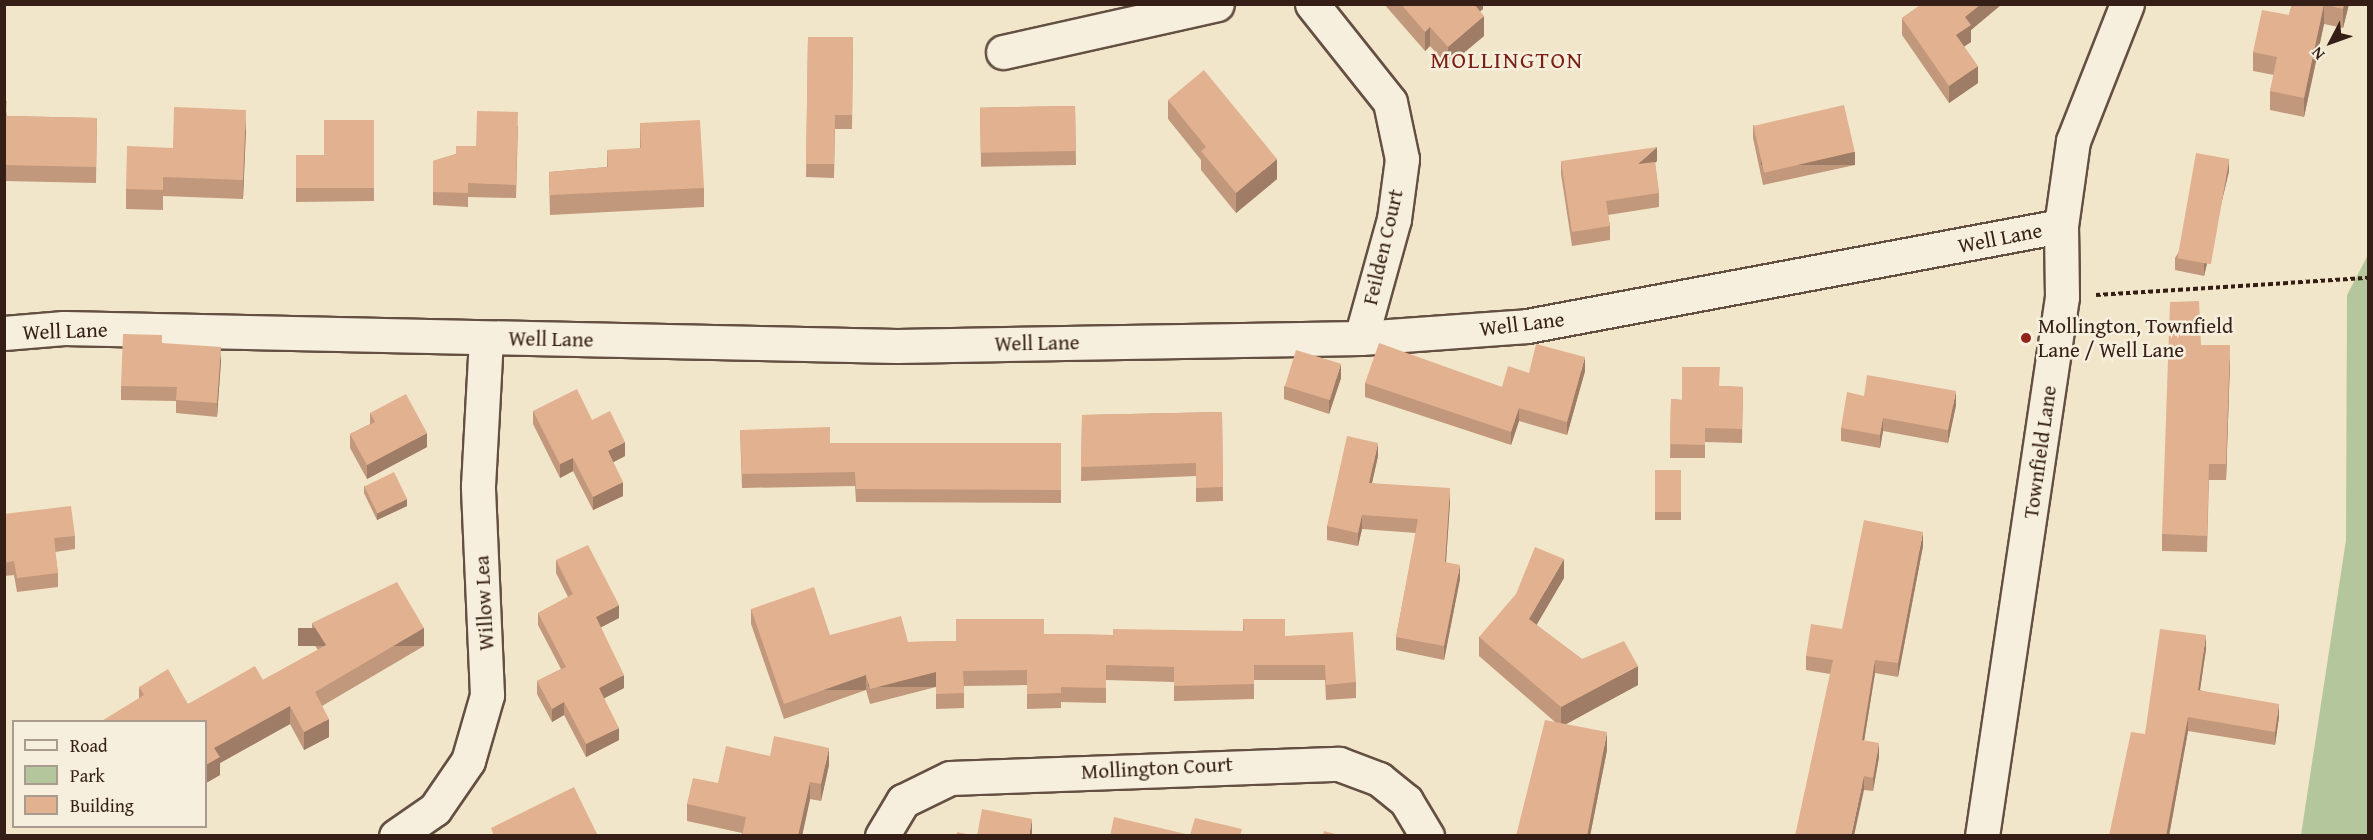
<!DOCTYPE html>
<html>
<head>
<meta charset="utf-8">
<style>
  body { margin:0 }
  #map { position:relative; width:2373px; height:840px; overflow:hidden; background:#f2e6ca; font-family:"Gentium Book Plus",serif }
  div>[style] { position:absolute }
  [style*='--x'] { left:calc(var(--x)*1px); top:calc(var(--y)*1px); width:calc(var(--w)*1px); rotate:calc(var(--a)*1deg) }
  .green>* { inset:0; background:#b4c69b }
  .path>* { height:4px; margin-top:-2px; transform-origin:0; background:repeating-linear-gradient(90deg,#351e15 0 4.5px,transparent 0 7.5px) }
  .roads { filter:drop-shadow(2px 0 #645042) drop-shadow(-2px 0 #645042) drop-shadow(0 2px #645042) drop-shadow(0 -2px #645042) }
  .minor>* { height:33px; margin:-16.5px; padding:0 16.5px; transform-origin:16.5px; border-radius:16.5px; background:#f7efdd }
  .tertiary>* { height:33px; margin:-16.5px; padding:0 16.5px; transform-origin:16.5px; border-radius:16.5px; background:#f7efdd }
  .wall>* { inset:0; background:#c2987c; transform-origin:0 0 }
  .shaded-wall>* { inset:0; background:#9e7c65; transform-origin:0 0 }
  .building>* { inset:0; background:#e2b190; transform-origin:0 0 }
  .dots>* { width:16px; height:16px; translate:-50% -50%; box-sizing:border-box; border:3px solid #f7efdd; border-radius:50% }
  span { translate:-50% -50%; white-space:nowrap; text-align:center; line-height:1.15; -webkit-text-stroke:5px #f7efdd; paint-order:stroke }
  .street-label { font-size:21px; color:#351e15 }
  .poi-label { font-size:21px; color:#351e15 }
  .left { translate:0 -50%; text-align:left }
  .quarter-label { font-size:24px; color:#7a1f14; letter-spacing:1.5px }
  .frame { position:absolute; inset:0; border:6px solid #351e15; pointer-events:none }
  .legend { position:absolute; left:12px; top:720px; width:195px; height:108px; box-sizing:border-box; background:#f7efdd; border:2px solid #a99b8d; margin:0; padding:8px 10px; list-style:none; font-size:18px; color:#351e15 }
  .legend li { display:flex; align-items:center; gap:12px; height:30px }
  .legend b { width:30px; border:2px solid #a99b8d }
  .north { position:absolute; left:2301px; top:12px; width:60px; height:60px; -webkit-text-stroke:4px #f7efdd; paint-order:stroke; rotate:229deg; font-size:16px; font-weight:700; line-height:24px; text-align:center; color:#351e15 }
  .north::after { content:''; display:block; margin:auto; width:21px; height:27px; background:#351e15; clip-path:polygon(50% 0,100% 100%,50% 72%,0 100%) }
</style>
</head>
<body>
<div id="map">
  <div class="green">
    <div style="clip-path:polygon(2368px 255px,2368px 835px,2301px 835px,2346px 540px,2347px 295px)"></div>
  </div>
  <div class="path">
    <div style="--x:2096;--y:295;--w:273;--a:-3.6"></div>
  </div>
  <div class="roads">
    <div class="minor">
      <div style="--x:1312;--y:4;--w:125;--a:51.5"></div>
      <div style="--x:1390;--y:102;--w:58;--a:78.1"></div>
      <div style="--x:1402;--y:159;--w:61;--a:97.6"></div>
      <div style="--x:1394;--y:219;--w:123;--a:105.5"></div>
      <div style="--x:1003;--y:52;--w:219;--a:-12.6"></div>
      <div style="--x:396;--y:836;--w:47;--a:-34.7"></div>
      <div style="--x:435;--y:809;--w:58;--a:-55.5"></div>
      <div style="--x:468;--y:761;--w:69;--a:-73.9"></div>
      <div style="--x:487;--y:695;--w:209;--a:-92.5"></div>
      <div style="--x:478;--y:486;--w:148;--a:-86.9"></div>
      <div style="--x:882;--y:836;--w:41;--a:-59"></div>
      <div style="--x:903;--y:801;--w:52;--a:-26.1"></div>
      <div style="--x:950;--y:778;--w:389;--a:-2.1"></div>
      <div style="--x:1339;--y:764;--w:43;--a:20.6"></div>
      <div style="--x:1379;--y:779;--w:35;--a:39"></div>
      <div style="--x:1406;--y:801;--w:41;--a:59"></div>
    </div>
    <div class="tertiary">
      <div style="--x:4;--y:333;--w:60;--a:-4.8"></div>
      <div style="--x:64;--y:328;--w:833;--a:1.24"></div>
      <div style="--x:897;--y:346;--w:464;--a:-1"></div>
      <div style="--x:1361;--y:338;--w:166;--a:-4.1"></div>
      <div style="--x:1527;--y:326;--w:543;--a:-10.61"></div>
      <div style="--x:1982;--y:836;--w:545;--a:-81.56"></div>
      <div style="--x:2062;--y:297;--w:71;--a:-90.8"></div>
      <div style="--x:2061;--y:226;--w:86;--a:-82"></div>
      <div style="--x:2073;--y:141;--w:147;--a:-68.5"></div>
    </div>
  </div>
  <div class="wall">
    <div style="clip-path:polygon(1384px 4px,1483px 4px,1483px 9px,1480px 11px,1484px 36px,1448px 66px,1430px 46px,1425px 51px)"></div>
    <div style="clip-path:polygon(1922px 4px,2002px 4px,1971px 30px,1971px 42px,1964px 46px,1978px 83px,1949px 103px,1902px 35px,1902px 18px)"></div>
    <div style="clip-path:polygon(2292px 4px,2349px 4px,2343px 28px,2324px 24px,2304px 117px,2270px 110px,2270px 91px,2274px 75px,2253px 71px,2253px 52px,2289px 15px)"></div>
    <div style="clip-path:polygon(808px 37px,853px 37px,852px 129px,835px 129px,834px 178px,806px 177px)"></div>
    <div style="clip-path:polygon(1168px 100px,1277px 179px,1236px 213px,1201px 170px,1201px 160px,1168px 119px)"></div>
    <div style="clip-path:polygon(4px 101px,7px 116px,97px 118px,96px 183px,4px 181px)"></div>
    <div style="left:1075px;top:106px;width:59px;height:95px;rotate:89deg"></div>
    <div style="clip-path:polygon(374px 120px,374px 201px,296px 202px,296px 155px,324px 155px)"></div>
    <div style="clip-path:polygon(640px 123px,704px 188px,704px 207px,550px 215px,549px 172px,607px 167px,607px 150px,640px 149px)"></div>
    <div style="clip-path:polygon(1753px 125px,1855px 165px,1763px 185px,1753px 138px)"></div>
    <div style="clip-path:polygon(518px 126px,516px 198px,468px 197px,468px 207px,433px 205px,433px 161px,456px 154px,476px 146px)"></div>
    <div style="clip-path:polygon(246px 129px,243px 199px,163px 196px,163px 210px,126px 209px,126px 189px,173px 148px)"></div>
    <div style="clip-path:polygon(1561px 161px,1657px 161px,1655px 163px,1659px 193px,1659px 207px,1608px 215px,1610px 226px,1610px 240px,1572px 246px,1561px 174px)"></div>
    <div style="clip-path:polygon(2229px 171px,2204px 276px,2175px 270px,2175px 258px)"></div>
    <div style="clip-path:polygon(162px 343px,221px 361px,217px 417px,176px 413px,176px 401px,121px 400px,121px 386px)"></div>
    <div style="clip-path:polygon(2201px 345px,2230px 361px,2226px 480px,2209px 480px,2207px 552px,2162px 551px,2162px 534px)"></div>
    <div style="clip-path:polygon(1585px 371px,1567px 435px,1519px 421px,1511px 445px,1365px 397px,1365px 383px,1502px 387px,1529px 373px)"></div>
    <div style="clip-path:polygon(1341px 378px,1329px 414px,1284px 399px,1284px 386px)"></div>
    <div style="clip-path:polygon(1720px 386px,1743px 387px,1742px 443px,1705px 442px,1705px 458px,1670px 458px,1671px 399px,1682px 400px)"></div>
    <div style="clip-path:polygon(1864px 396px,1956px 405px,1948px 443px,1883px 431px,1880px 448px,1841px 441px,1841px 428px)"></div>
    <div style="clip-path:polygon(533px 411px,592px 420px,625px 456px,613px 462px,623px 496px,593px 510px,573px 471px,560px 478px,533px 424px)"></div>
    <div style="clip-path:polygon(1222px 412px,1223px 501px,1196px 502px,1196px 476px,1081px 481px,1082px 415px)"></div>
    <div style="clip-path:polygon(370px 413px,427px 447px,367px 479px,350px 448px,350px 434px,370px 424px)"></div>
    <div style="clip-path:polygon(740px 430px,830px 443px,1061px 443px,1061px 503px,856px 502px,855px 486px,742px 488px)"></div>
    <div style="clip-path:polygon(1378px 456px,1372px 483px,1450px 502px,1446px 563px,1460px 579px,1444px 660px,1396px 650px,1396px 637px,1416px 533px,1362px 529px,1358px 546px,1327px 540px,1327px 526px)"></div>
    <div style="left:1655px;top:470px;width:26px;height:50px"></div>
    <div style="clip-path:polygon(364px 486px,407px 506px,377px 520px,364px 493px)"></div>
    <div style="clip-path:polygon(4px 514px,75px 536px,75px 549px,55px 552px,58px 573px,58px 587px,17px 592px,14px 575px,4px 576px)"></div>
    <div style="clip-path:polygon(1923px 546px,1898px 677px,1875px 673px,1864px 741px,1879px 757px,1873px 791px,1864px 790px,1830px 674px,1806px 670px,1806px 656px,1842px 629px)"></div>
    <div style="clip-path:polygon(556px 560px,619px 618px,601px 627px,624px 688px,604px 698px,619px 740px,586px 757px,564px 715px,552px 722px,537px 694px,537px 681px,561px 669px,538px 625px,538px 613px,568px 597px,556px 573px)"></div>
    <div style="clip-path:polygon(1564px 578px,1536px 625px,1582px 659px,1638px 685px,1565px 724px,1607px 750px,1590px 836px,1516px 836px,1555px 722px,1479px 656px,1479px 637px)"></div>
    <div style="clip-path:polygon(751px 609px,830px 635px,908px 642px,956px 641px,1044px 634px,1113px 635px,1243px 631px,1243px 619px,1285px 636px,1356px 682px,1356px 698px,1326px 700px,1325px 680px,1254px 680px,1254px 699px,1174px 701px,1174px 682px,1106px 680px,1106px 703px,1061px 702px,1061px 708px,1027px 709px,1027px 685px,964px 686px,964px 708px,936px 709px,936px 687px,870px 704px,866px 690px,784px 719px,751px 624px)"></div>
    <div style="clip-path:polygon(312px 623px,424px 646px,322px 706px,329px 737px,304px 750px,290px 724px,220px 763px,220px 775px,206px 783px,206px 722px,139px 698px,139px 687px,188px 704px,263px 680px,318px 650px,312px 641px)"></div>
    <div style="clip-path:polygon(2206px 649px,2200px 690px,2279px 717px,2275px 745px,2188px 731px,2169px 836px,2109px 836px,2145px 734px)"></div>
    <div style="clip-path:polygon(770px 756px,829px 765px,821px 801px,810px 799px,802px 836px,742px 836px,742px 833px,687px 821px,687px 804px,718px 783px)"></div>
  </div>
  <div class="shaded-wall">
    <div style="clip-path:polygon(1470px 4px,1483px 4px,1483px 9px,1470px 20px)"></div>
    <div style="clip-path:polygon(1981px 4px,2002px 4px,1971px 30px,1971px 42px,1956px 52px,1956px 35px,1965px 17px)"></div>
    <div style="clip-path:polygon(2324px 4px,2324px 24px,2304px 117px,2304px 98px)"></div>
    <div style="clip-path:polygon(2344px 4px,2349px 4px,2343px 28px,2343px 9px)"></div>
    <div style="clip-path:polygon(1484px 16px,1484px 36px,1448px 66px,1448px 47px)"></div>
    <div style="clip-path:polygon(1430px 27px,1430px 46px,1425px 51px,1425px 32px)"></div>
    <div style="clip-path:polygon(1978px 66px,1978px 83px,1949px 103px,1949px 86px)"></div>
    <div style="clip-path:polygon(246px 110px,246px 129px,243px 199px,243px 180px)"></div>
    <div style="clip-path:polygon(1657px 147px,1657px 161px,1638px 177px,1638px 164px)"></div>
    <div style="left:1855px;top:152px;width:13px;height:94px;rotate:90deg"></div>
    <div style="clip-path:polygon(1277px 159px,1277px 179px,1236px 213px,1236px 193px)"></div>
    <div style="clip-path:polygon(2229px 159px,2229px 171px,2204px 276px,2204px 264px)"></div>
    <div style="clip-path:polygon(2230px 345px,2230px 361px,2226px 480px,2226px 464px)"></div>
    <div style="clip-path:polygon(221px 347px,221px 361px,217px 417px,217px 403px)"></div>
    <div style="clip-path:polygon(1585px 357px,1585px 371px,1567px 435px,1567px 422px)"></div>
    <div style="clip-path:polygon(1341px 364px,1341px 378px,1329px 414px,1329px 400px)"></div>
    <div style="clip-path:polygon(1956px 391px,1956px 405px,1948px 443px,1948px 430px)"></div>
    <div style="clip-path:polygon(1519px 408px,1519px 421px,1511px 445px,1511px 432px)"></div>
    <div style="clip-path:polygon(1883px 418px,1883px 431px,1880px 448px,1880px 435px)"></div>
    <div style="clip-path:polygon(427px 433px,427px 447px,367px 479px,367px 465px)"></div>
    <div style="clip-path:polygon(625px 442px,625px 456px,608px 465px,608px 451px)"></div>
    <div style="clip-path:polygon(1378px 443px,1378px 456px,1369px 496px,1369px 483px)"></div>
    <div style="clip-path:polygon(573px 458px,573px 471px,560px 478px,560px 464px)"></div>
    <div style="clip-path:polygon(623px 482px,623px 496px,593px 510px,593px 497px)"></div>
    <div style="clip-path:polygon(1450px 488px,1450px 502px,1445px 576px,1445px 562px)"></div>
    <div style="clip-path:polygon(407px 499px,407px 506px,377px 520px,377px 513px)"></div>
    <div style="clip-path:polygon(1362px 515px,1362px 529px,1358px 546px,1358px 533px)"></div>
    <div style="clip-path:polygon(1923px 532px,1923px 546px,1898px 677px,1898px 663px)"></div>
    <div style="clip-path:polygon(1564px 559px,1564px 578px,1529px 638px,1529px 619px)"></div>
    <div style="clip-path:polygon(1460px 565px,1460px 579px,1444px 660px,1444px 646px)"></div>
    <div style="clip-path:polygon(619px 605px,619px 618px,596px 630px,596px 617px)"></div>
    <div style="left:424px;top:628px;width:18px;height:126px;rotate:90deg"></div>
    <div style="clip-path:polygon(2206px 635px,2206px 649px,2198px 703px,2198px 690px)"></div>
    <div style="clip-path:polygon(1875px 660px,1875px 673px,1862px 754px,1862px 740px)"></div>
    <div style="clip-path:polygon(1638px 666px,1638px 685px,1561px 727px,1561px 707px)"></div>
    <div style="left:936px;top:672px;width:15px;height:68px;rotate:90deg"></div>
    <div style="clip-path:polygon(624px 675px,624px 688px,599px 701px,599px 688px)"></div>
    <div style="left:866px;top:675px;width:15px;height:87px;rotate:90deg"></div>
    <div style="clip-path:polygon(564px 702px,564px 715px,552px 722px,552px 709px)"></div>
    <div style="clip-path:polygon(2279px 704px,2279px 717px,2275px 745px,2275px 732px)"></div>
    <div style="clip-path:polygon(290px 706px,290px 724px,220px 763px,220px 775px,206px 783px,206px 765px,214px 748px)"></div>
    <div style="clip-path:polygon(2188px 717px,2188px 731px,2169px 836px,2166px 836px)"></div>
    <div style="clip-path:polygon(329px 719px,329px 737px,304px 750px,304px 732px)"></div>
    <div style="clip-path:polygon(619px 728px,619px 740px,586px 757px,586px 744px)"></div>
    <div style="clip-path:polygon(1607px 732px,1607px 750px,1590px 836px,1587px 836px)"></div>
    <div style="clip-path:polygon(1879px 743px,1879px 757px,1873px 791px,1873px 778px)"></div>
    <div style="clip-path:polygon(829px 748px,829px 765px,821px 801px,821px 784px)"></div>
    <div style="clip-path:polygon(1864px 776px,1864px 790px,1854px 836px,1851px 836px)"></div>
    <div style="clip-path:polygon(810px 782px,810px 799px,802px 836px,798px 836px)"></div>
    <div style="clip-path:polygon(1032px 819px,1032px 836px,1029px 836px)"></div>
  </div>
  <div class="building">
    <div style="clip-path:polygon(1401px 4px,1474px 4px,1484px 16px,1448px 47px,1430px 27px,1425px 32px)"></div>
    <div style="clip-path:polygon(1922px 4px,1981px 4px,1965px 17px,1971px 25px,1956px 35px,1978px 66px,1949px 86px,1902px 18px)"></div>
    <div style="clip-path:polygon(2292px 4px,2324px 4px,2304px 98px,2270px 91px,2277px 57px,2253px 52px,2262px 10px,2289px 15px)"></div>
    <div style="clip-path:polygon(2324px 4px,2344px 4px,2343px 9px)"></div>
    <div style="clip-path:polygon(808px 37px,853px 37px,852px 115px,835px 115px,834px 164px,806px 164px)"></div>
    <div style="clip-path:polygon(1204px 70px,1277px 159px,1236px 193px,1201px 151px,1206px 147px,1168px 100px)"></div>
    <div style="clip-path:polygon(4px 101px,7px 101px,6px 116px,97px 118px,96px 167px,4px 165px)"></div>
    <div style="left:1844px;top:105px;width:48px;height:93px;rotate:77deg"></div>
    <div style="left:1075px;top:106px;width:45px;height:95px;rotate:89deg"></div>
    <div style="clip-path:polygon(174px 107px,246px 110px,243px 180px,163px 177px,163px 190px,126px 189px,127px 146px,173px 148px)"></div>
    <div style="clip-path:polygon(477px 111px,518px 112px,516px 185px,468px 183px,468px 193px,433px 192px,433px 161px,456px 154px,456px 146px,476px 146px)"></div>
    <div style="clip-path:polygon(324px 120px,374px 120px,374px 188px,296px 188px,296px 155px,324px 155px)"></div>
    <div style="clip-path:polygon(700px 120px,704px 188px,550px 195px,549px 172px,608px 167px,607px 150px,641px 148px,640px 123px)"></div>
    <div style="clip-path:polygon(1657px 147px,1638px 164px,1655px 162px,1659px 193px,1606px 201px,1610px 226px,1572px 232px,1561px 161px)"></div>
    <div style="left:2196px;top:153px;width:34px;height:107px;rotate:10deg"></div>
    <div style="clip-path:polygon(2199px 301px,2201px 345px,2230px 345px,2226px 464px,2209px 464px,2207px 536px,2162px 534px,2170px 302px)"></div>
    <div style="clip-path:polygon(123px 334px,162px 335px,162px 343px,221px 347px,217px 403px,176px 400px,177px 387px,121px 386px)"></div>
    <div style="clip-path:polygon(1379px 343px,1502px 387px,1508px 366px,1529px 373px,1536px 344px,1585px 357px,1567px 422px,1519px 408px,1511px 432px,1365px 383px)"></div>
    <div style="left:1296px;top:350px;width:47px;height:38px;rotate:17deg"></div>
    <div style="clip-path:polygon(1682px 367px,1720px 367px,1719px 386px,1743px 387px,1742px 429px,1705px 428px,1705px 445px,1670px 444px,1671px 399px,1682px 400px)"></div>
    <div style="clip-path:polygon(1867px 375px,1956px 391px,1948px 430px,1883px 418px,1880px 435px,1841px 428px,1847px 392px,1864px 396px)"></div>
    <div style="clip-path:polygon(577px 389px,592px 420px,610px 411px,625px 442px,608px 451px,623px 482px,593px 497px,573px 458px,560px 464px,533px 411px)"></div>
    <div style="clip-path:polygon(406px 394px,427px 433px,367px 465px,350px 434px,375px 422px,370px 413px)"></div>
    <div style="clip-path:polygon(1222px 412px,1223px 487px,1196px 488px,1196px 463px,1081px 467px,1082px 415px)"></div>
    <div style="clip-path:polygon(830px 427px,830px 443px,1061px 443px,1061px 490px,856px 489px,855px 472px,742px 474px,740px 430px)"></div>
    <div style="clip-path:polygon(1347px 436px,1378px 443px,1369px 483px,1450px 488px,1445px 562px,1460px 565px,1444px 646px,1396px 637px,1418px 519px,1362px 515px,1358px 533px,1327px 526px)"></div>
    <div style="left:1655px;top:470px;width:26px;height:42px"></div>
    <div style="left:394px;top:472px;width:30px;height:33px;rotate:64deg"></div>
    <div style="clip-path:polygon(71px 506px,75px 536px,54px 538px,58px 573px,17px 578px,14px 561px,4px 563px,4px 514px)"></div>
    <div style="clip-path:polygon(1864px 520px,1923px 532px,1898px 663px,1875px 660px,1862px 740px,1879px 743px,1873px 778px,1864px 776px,1851px 836px,1795px 836px,1833px 660px,1806px 656px,1811px 624px,1842px 629px)"></div>
    <div style="clip-path:polygon(588px 545px,619px 605px,596px 617px,624px 675px,599px 688px,619px 728px,586px 744px,564px 702px,552px 709px,537px 681px,566px 667px,538px 613px,573px 594px,556px 560px)"></div>
    <div style="clip-path:polygon(1535px 547px,1564px 559px,1529px 619px,1582px 659px,1624px 641px,1638px 666px,1561px 707px,1479px 637px,1516px 594px)"></div>
    <div style="clip-path:polygon(397px 582px,424px 628px,315px 692px,329px 719px,304px 732px,290px 706px,214px 748px,220px 757px,206px 765px,206px 722px,100px 722px,144px 695px,139px 687px,168px 669px,188px 704px,255px 666px,263px 680px,326px 645px,312px 623px)"></div>
    <div style="clip-path:polygon(814px 587px,830px 635px,901px 616px,908px 642px,956px 641px,956px 619px,1044px 619px,1044px 634px,1113px 635px,1113px 629px,1244px 631px,1243px 619px,1285px 619px,1285px 636px,1353px 632px,1356px 682px,1326px 685px,1325px 665px,1254px 665px,1254px 684px,1174px 686px,1174px 667px,1106px 665px,1106px 688px,1061px 687px,1061px 693px,1027px 694px,1027px 670px,963px 671px,964px 693px,936px 694px,936px 672px,870px 689px,866px 675px,784px 704px,751px 609px)"></div>
    <div style="clip-path:polygon(2160px 629px,2206px 635px,2198px 690px,2279px 704px,2275px 732px,2188px 717px,2166px 836px,2109px 836px,2131px 732px,2145px 734px)"></div>
    <div style="clip-path:polygon(1545px 720px,1607px 732px,1587px 836px,1516px 836px)"></div>
    <div style="clip-path:polygon(774px 736px,829px 748px,821px 784px,810px 782px,798px 836px,742px 836px,746px 817px,687px 804px,693px 778px,718px 783px,726px 746px,770px 756px)"></div>
    <div style="clip-path:polygon(574px 787px,597px 834px,595px 836px,494px 836px,491px 828px)"></div>
    <div style="clip-path:polygon(982px 809px,1032px 819px,1029px 836px,977px 836px)"></div>
    <div style="clip-path:polygon(1114px 817px,1190px 835px,1195px 818px,1242px 829px,1240px 836px,1110px 836px)"></div>
    <div style="clip-path:polygon(1324px 831px,1343px 836px,1323px 836px)"></div>
    <div style="clip-path:polygon(957px 832px,977px 836px,956px 836px)"></div>
  </div>
  <div class="dots">
    <div style="left:2026px;top:338px;background:#8f2418"></div>
  </div>
  <div class="street-label">
    <span style="left:2000px;top:238px;rotate:-11deg">Well Lane</span>
    <span style="left:1383px;top:247px;rotate:-77deg">Feilden Court</span>
    <span style="left:1522px;top:324px;rotate:-7deg">Well Lane</span>
    <span style="left:65px;top:331px;rotate:-2deg">Well Lane</span>
    <span style="left:551px;top:339px;rotate:1deg">Well Lane</span>
    <span style="left:1037px;top:343px;rotate:-1deg">Well Lane</span>
    <span style="left:2040px;top:452px;rotate:-82deg">Townfield Lane</span>
    <span style="left:484px;top:603px;rotate:-93deg">Willow Lea</span>
    <span style="left:1157px;top:768px;rotate:-3deg">Mollington Court</span>
  </div>
  <div class="poi-label">
    <span class="left" style="left:2038px;top:338px">Mollington, Townfield<br>Lane / Well Lane</span>
  </div>
  <div class="quarter-label">
    <span style="left:1507px;top:60px">MOLLINGTON</span>
  </div>
  <div class="frame"></div>
  <ul class="legend">
  <li><b style="height:8px;background:#f7efdd"></b>Road</li>
  <li><b style="height:16px;background:#b4c69b"></b>Park</li>
  <li><b style="height:16px;background:#e2b190"></b>Building</li>
  </ul>
  <div class="north">N</div>
</div>
</body>
</html>
